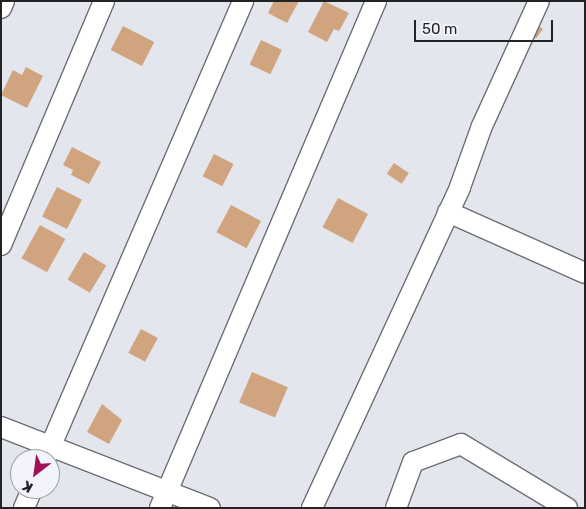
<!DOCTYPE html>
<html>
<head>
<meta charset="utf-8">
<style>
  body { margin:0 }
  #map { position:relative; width:586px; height:509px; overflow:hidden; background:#e4e6ee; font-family:Rubik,sans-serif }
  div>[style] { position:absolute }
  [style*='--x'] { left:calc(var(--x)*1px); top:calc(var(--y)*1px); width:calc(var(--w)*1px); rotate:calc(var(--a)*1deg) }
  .building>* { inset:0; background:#d0a47e; transform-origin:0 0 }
  .roads { filter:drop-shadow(1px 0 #6d6e75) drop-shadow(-1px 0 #6d6e75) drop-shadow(0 1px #6d6e75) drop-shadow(0 -1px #6d6e75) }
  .street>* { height:20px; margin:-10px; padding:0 10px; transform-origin:10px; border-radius:10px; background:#fff }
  span { translate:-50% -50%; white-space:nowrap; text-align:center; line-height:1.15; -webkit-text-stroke:5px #f2f3fb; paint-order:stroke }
  .frame { position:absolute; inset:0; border:2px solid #232326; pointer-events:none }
  .north { position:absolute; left:10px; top:449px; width:50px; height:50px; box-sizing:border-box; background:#f2f3fb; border:1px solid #9fa0a6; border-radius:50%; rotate:210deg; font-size:14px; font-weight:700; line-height:20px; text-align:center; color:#232326 }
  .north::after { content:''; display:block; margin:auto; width:18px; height:22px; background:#a01059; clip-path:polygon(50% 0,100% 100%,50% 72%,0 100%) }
  .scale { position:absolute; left:414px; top:20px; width:139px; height:22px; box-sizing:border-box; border:2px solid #232326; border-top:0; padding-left:6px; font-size:15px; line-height:18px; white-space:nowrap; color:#232326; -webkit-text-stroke:4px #f2f3fb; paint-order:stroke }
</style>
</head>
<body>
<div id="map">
  <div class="building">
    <div style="clip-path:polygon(274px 1px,299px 1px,287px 23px,268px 13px)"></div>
    <div style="clip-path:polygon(324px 1px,349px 13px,339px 31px,334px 29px,327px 42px,308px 32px)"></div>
    <div style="left:533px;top:22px;width:12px;height:12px;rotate:35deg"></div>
    <div style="left:123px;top:26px;width:35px;height:27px;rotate:27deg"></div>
    <div style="left:261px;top:40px;width:23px;height:27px;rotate:25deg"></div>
    <div style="clip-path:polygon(26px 67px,43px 76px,27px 108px,1px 95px,13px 70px,22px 75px)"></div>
    <div style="clip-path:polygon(72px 147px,101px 162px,89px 184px,71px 175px,73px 170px,63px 165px)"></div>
    <div style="left:214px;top:154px;width:22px;height:25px;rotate:27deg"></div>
    <div style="left:394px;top:163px;width:18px;height:13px;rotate:34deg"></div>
    <div style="left:57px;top:187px;width:28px;height:33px;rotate:27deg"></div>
    <div style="left:338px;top:198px;width:34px;height:33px;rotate:28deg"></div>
    <div style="left:231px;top:205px;width:34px;height:31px;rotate:28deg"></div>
    <div style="left:40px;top:225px;width:29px;height:38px;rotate:29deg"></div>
    <div style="left:84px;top:252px;width:26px;height:32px;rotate:31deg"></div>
    <div style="left:141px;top:329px;width:19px;height:27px;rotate:28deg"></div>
    <div style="left:252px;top:372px;width:39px;height:33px;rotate:23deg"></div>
    <div style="clip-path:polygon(102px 404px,122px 420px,109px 444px,87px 432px)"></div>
  </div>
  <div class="roads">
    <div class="street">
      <div style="--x:1;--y:8;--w:8;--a:-67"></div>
      <div style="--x:448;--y:212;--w:150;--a:24"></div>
      <div style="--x:1;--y:245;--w:265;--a:-67.1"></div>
      <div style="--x:1;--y:427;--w:224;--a:21.2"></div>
      <div style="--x:45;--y:459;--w:499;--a:-66.6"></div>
      <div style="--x:24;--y:508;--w:21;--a:-67"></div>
      <div style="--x:160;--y:508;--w:551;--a:-66.92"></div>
      <div style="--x:312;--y:508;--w:353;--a:-65.2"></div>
      <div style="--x:460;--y:187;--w:65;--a:-70.2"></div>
      <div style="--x:482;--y:126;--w:137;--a:-65.5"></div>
      <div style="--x:396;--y:508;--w:49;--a:-69.7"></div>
      <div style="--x:413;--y:462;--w:51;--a:-20.6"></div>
      <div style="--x:461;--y:444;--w:124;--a:31.1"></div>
    </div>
  </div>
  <div class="frame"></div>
  <div class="north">K</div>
  <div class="scale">50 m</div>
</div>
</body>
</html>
